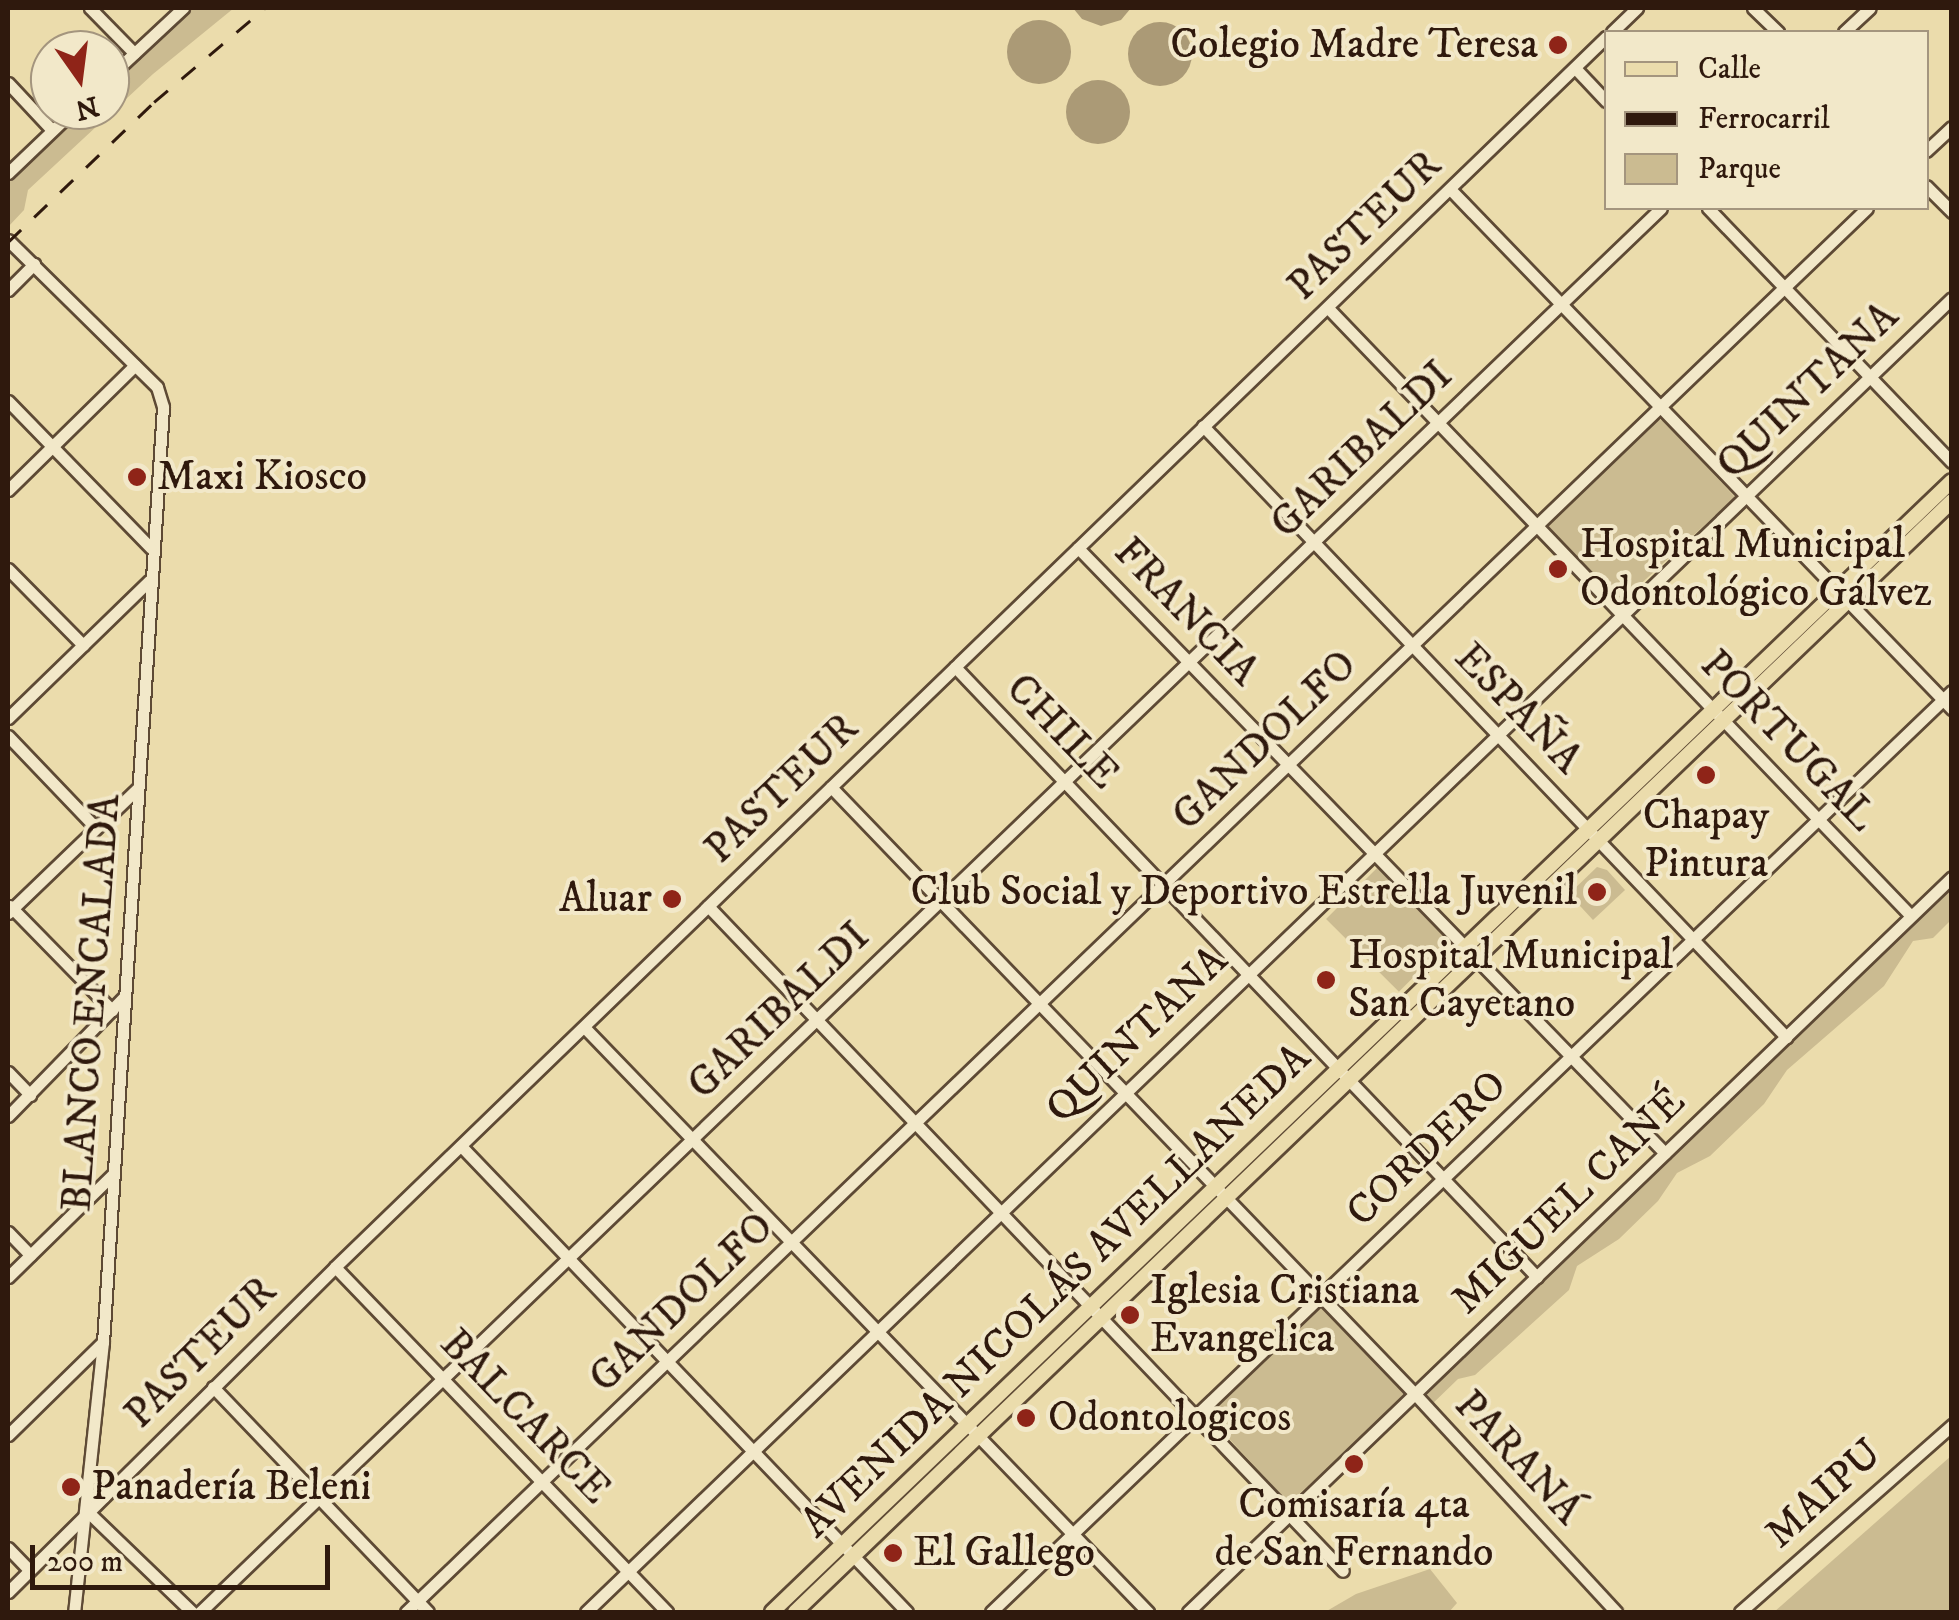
<!DOCTYPE html>
<html>
<head>
<meta charset="utf-8">
<style>
  body { margin:0 }
  #map { position:relative; width:1959px; height:1620px; overflow:hidden; background:#ebdcac; font-family:"IM FELL DW Pica",serif }
  div>[style] { position:absolute }
  [style*='--x'] { left:calc(var(--x)*1px); top:calc(var(--y)*1px); width:calc(var(--w)*1px); rotate:calc(var(--a)*1deg) }
  .green>* { inset:0; background:#cbbb91; transform-origin:0 0 }
  .water>* { inset:0; background:#ab9a76 }
  .round { border-radius:50% }
  .roads { filter:drop-shadow(2px 0 #5e4a35) drop-shadow(-2px 0 #5e4a35) drop-shadow(0 2px #5e4a35) drop-shadow(0 -2px #5e4a35) }
  .minor>* { height:11px; margin:-5.5px; padding:0 5.5px; transform-origin:5.5px; border-radius:5.5px; background:#f2e8c9 }
  .major>* { height:14px; margin:-7px; padding:0 7px; transform-origin:7px; border-radius:7px; background:#ebdcac }
  .rail>* { height:2.5px; margin-top:-1.25px; transform-origin:0; background:repeating-linear-gradient(90deg,#2f190d 0 18px,transparent 0 36px) }
  .dots>* { width:28px; height:28px; translate:-50% -50%; box-sizing:border-box; border:5px solid #f2e8c9; border-radius:50% }
  span { translate:-50% -50%; white-space:nowrap; text-align:center; line-height:1.15; -webkit-text-stroke:8px #f2e8c9; paint-order:stroke }
  .poi-label { font-size:42px; color:#2f190d }
  .right { translate:-100% -50%; text-align:right }
  .left { translate:0 -50%; text-align:left }
  .street-label { font-size:42px; color:#2f190d }
  .frame { position:absolute; inset:0; border:10px solid #2f190d; pointer-events:none }
  .legend { position:absolute; left:1604px; top:30px; width:325px; height:180px; box-sizing:border-box; background:#f2e8c9; border:2px solid #a4957e; margin:0; padding:12px 18px; list-style:none; font-size:30px; color:#2f190d }
  .legend li { display:flex; align-items:center; gap:20px; height:50px }
  .legend b { width:50px; border:2px solid #a4957e }
  .north { position:absolute; left:30px; top:30px; width:100px; height:100px; box-sizing:border-box; background:#f2e8c9; border:2px solid #a4957e; border-radius:50%; rotate:166deg; font-size:28px; font-weight:700; line-height:40px; text-align:center; color:#2f190d }
  .north::after { content:''; display:block; margin:auto; width:35px; height:45px; background:#8f2418; clip-path:polygon(50% 0,100% 100%,50% 72%,0 100%) }
  .scale { position:absolute; left:30px; top:1545px; width:300px; height:45px; box-sizing:border-box; border:5px solid #2f190d; border-top:0; padding-left:12px; font-size:30px; line-height:35px; white-space:nowrap; color:#2f190d; -webkit-text-stroke:8px #f2e8c9; paint-order:stroke }
</style>
</head>
<body>
<div id="map">
  <div class="green">
    <div style="clip-path:polygon(188px 8px,234px 8px,153px 74px,28px 190px,24px 210px,8px 227px,8px 178px,79px 110px,110px 110px,110px 81px)"></div>
    <div style="clip-path:polygon(1656px 419px,1664px 421px,1735px 497px,1620px 603px,1547px 525px)"></div>
    <div style="clip-path:polygon(1597px 867px,1607px 870px,1625px 890px,1593px 920px,1569px 894px)"></div>
    <div style="left:1377px;top:868px;width:103px;height:72px;rotate:45deg"></div>
    <div style="clip-path:polygon(1951px 878px,1951px 920px,1933px 938px,1913px 941px,1884px 986px,1787px 1070px,1764px 1104px,1710px 1156px,1677px 1173px,1658px 1201px,1619px 1239px,1577px 1266px,1569px 1290px,1475px 1375px,1458px 1379px,1428px 1408px,1415px 1394px)"></div>
    <div style="clip-path:polygon(1321px 1307px,1403px 1390px,1405px 1398px,1289px 1503px,1207px 1415px)"></div>
    <div style="clip-path:polygon(1951px 1456px,1951px 1612px,1774px 1612px)"></div>
    <div style="clip-path:polygon(1430px 1569px,1457px 1603px,1449px 1612px,1325px 1612px,1356px 1594px)"></div>
  </div>
  <div class="water">
    <div style="clip-path:polygon(1073px 8px,1131px 8px,1121px 20px,1101px 26px,1082px 19px)"></div>
    <div class="round" style="left:1007px;top:20px;width:64px;height:64px"></div>
    <div class="round" style="left:1128px;top:22px;width:64px;height:64px"></div>
    <div class="round" style="left:1066px;top:80px;width:64px;height:64px"></div>
  </div>
  <div class="roads">
    <div class="minor">
      <div style="--x:90;--y:8;--w:63;--a:45.6"></div>
      <div style="--x:1753;--y:8;--w:35;--a:44"></div>
      <div style="--x:1612;--y:32;--w:35;--a:-44"></div>
      <div style="--x:1844;--y:32;--w:35;--a:-43"></div>
      <div style="--x:1575;--y:68;--w:45;--a:46.8"></div>
      <div style="--x:110;--y:76;--w:100;--a:-43"></div>
      <div style="--x:8;--y:83;--w:64;--a:46.9"></div>
      <div style="--x:1926;--y:151;--w:35;--a:-43"></div>
      <div style="--x:8;--y:173;--w:91;--a:-43.7"></div>
      <div style="--x:1926;--y:186;--w:37;--a:45"></div>
      <div style="--x:1450;--y:189;--w:723;--a:46.01"></div>
      <div style="--x:1708;--y:208;--w:352;--a:46.2"></div>
      <div style="--x:8;--y:240;--w:209;--a:44.6"></div>
      <div style="--x:157;--y:387;--w:21;--a:73"></div>
      <div style="--x:163;--y:407;--w:937;--a:93.67"></div>
      <div style="--x:103;--y:1342;--w:272;--a:96.1"></div>
      <div style="--x:8;--y:290;--w:37;--a:-45"></div>
      <div style="--x:1328;--y:308;--w:842;--a:46.2"></div>
      <div style="--x:8;--y:401;--w:205;--a:45.8"></div>
      <div style="--x:1203;--y:426;--w:845;--a:46.34"></div>
      <div style="--x:8;--y:490;--w:178;--a:-44.5"></div>
      <div style="--x:1078;--y:548;--w:843;--a:45.87"></div>
      <div style="--x:8;--y:569;--w:107;--a:45.4"></div>
      <div style="--x:955;--y:667;--w:843;--a:46.35"></div>
      <div style="--x:8;--y:718;--w:197;--a:-44.2"></div>
      <div style="--x:8;--y:736;--w:127;--a:46.3"></div>
      <div style="--x:831;--y:787;--w:842;--a:46.11"></div>
      <div style="--x:1415;--y:1394;--w:297;--a:47.3"></div>
      <div style="--x:10;--y:906;--w:146;--a:45.6"></div>
      <div style="--x:708;--y:906;--w:919;--a:46.32"></div>
      <div style="--x:8;--y:913;--w:180;--a:-43.9"></div>
      <div style="--x:584;--y:1027;--w:813;--a:46.05"></div>
      <div style="--x:8;--y:1072;--w:32;--a:46"></div>
      <div style="--x:8;--y:1116;--w:165;--a:-45.7"></div>
      <div style="--x:461;--y:1146;--w:645;--a:46.26"></div>
      <div style="--x:8;--y:1232;--w:32;--a:46"></div>
      <div style="--x:335;--y:1267;--w:479;--a:46.1"></div>
      <div style="--x:8;--y:1277;--w:147;--a:-44.4"></div>
      <div style="--x:213;--y:1387;--w:311;--a:46.3"></div>
      <div style="--x:8;--y:1435;--w:133;--a:-44.4"></div>
      <div style="--x:87;--y:1511;--w:146;--a:43.9"></div>
      <div style="--x:8;--y:1548;--w:30;--a:46"></div>
      <div style="--x:8;--y:1592;--w:461;--a:-44.8"></div>
      <div style="--x:335;--y:1267;--w:1769;--a:-44.06"></div>
      <div style="--x:200;--y:1612;--w:2026;--a:-43.86"></div>
      <div style="--x:406;--y:1612;--w:2026;--a:-43.86"></div>
      <div style="--x:586;--y:1612;--w:1895;--a:-43.89"></div>
      <div style="--x:991;--y:1612;--w:1331;--a:-43.78"></div>
      <div style="--x:1188;--y:1612;--w:1060;--a:-43.89"></div>
      <div style="--x:1740;--y:1612;--w:283;--a:-41.4"></div>
    </div>
    <div class="major">
      <div style="--x:772;--y:1612;--w:1634;--a:-43.79"></div>
      <div style="--x:795;--y:1612;--w:1604;--a:-43.84"></div>
    </div>
  </div>
  <div class="rail">
    <div style="--x:8;--y:242;--w:202;--a:-43.8"></div>
    <div style="--x:154;--y:102;--w:145;--a:-40.3"></div>
  </div>
  <div class="dots">
    <div style="left:1558px;top:45px;background:#8f2418"></div>
    <div style="left:137px;top:477px;background:#8f2418"></div>
    <div style="left:1558px;top:569px;background:#8f2418"></div>
    <div style="left:1706px;top:775px;background:#8f2418"></div>
    <div style="left:1597px;top:892px;background:#8f2418"></div>
    <div style="left:672px;top:899px;background:#8f2418"></div>
    <div style="left:1326px;top:980px;background:#8f2418"></div>
    <div style="left:1130px;top:1315px;background:#8f2418"></div>
    <div style="left:1026px;top:1418px;background:#8f2418"></div>
    <div style="left:1354px;top:1464px;background:#8f2418"></div>
    <div style="left:71px;top:1487px;background:#8f2418"></div>
    <div style="left:893px;top:1553px;background:#8f2418"></div>
  </div>
  <div class="poi-label">
    <span class="right" style="left:1538px;top:45px">Colegio Madre Teresa</span>
    <span class="left" style="left:157px;top:477px">Maxi Kiosco</span>
    <span class="left" style="left:1580px;top:569px">Hospital Municipal<br>Odontológico Gálvez</span>
    <span style="left:1706px;top:840px">Chapay<br>Pintura</span>
    <span class="right" style="left:1577px;top:892px">Club Social y Deportivo Estrella Juvenil</span>
    <span class="right" style="left:652px;top:899px">Aluar</span>
    <span class="left" style="left:1348px;top:980px">Hospital Municipal<br>San Cayetano</span>
    <span class="left" style="left:1150px;top:1315px">Iglesia Cristiana<br>Evangelica</span>
    <span class="left" style="left:1048px;top:1418px">Odontologicos</span>
    <span class="left" style="left:91px;top:1487px">Panadería Beleni</span>
    <span style="left:1354px;top:1529px">Comisaría 4ta<br>de San Fernando</span>
    <span class="left" style="left:913px;top:1553px">El Gallego</span>
  </div>
  <div class="street-label">
    <span style="left:1365px;top:226px;rotate:-44deg">PASTEUR</span>
    <span style="left:1808px;top:391px;rotate:-44deg">QUINTANA</span>
    <span style="left:1362px;top:450px;rotate:-44deg">GARIBALDI</span>
    <span style="left:1186px;top:612px;rotate:46deg">FRANCIA</span>
    <span style="left:1518px;top:709px;rotate:46deg">ESPAÑA</span>
    <span style="left:1062px;top:732px;rotate:46deg">CHILE</span>
    <span style="left:1265px;top:741px;rotate:-44deg">GANDOLFO</span>
    <span style="left:1788px;top:741px;rotate:46deg">PORTUGAL</span>
    <span style="left:782px;top:789px;rotate:-44deg">PASTEUR</span>
    <span style="left:92px;top:1003px;rotate:-86deg">BLANCO ENCALADA</span>
    <span style="left:779px;top:1011px;rotate:-44deg">GARIBALDI</span>
    <span style="left:1137px;top:1035px;rotate:-44deg">QUINTANA</span>
    <span style="left:1427px;top:1149px;rotate:-44deg">CORDERO</span>
    <span style="left:1569px;top:1201px;rotate:-44deg">MIGUEL CANÉ</span>
    <span style="left:1056px;top:1291px;rotate:-44deg">AVENIDA NICOLÁS AVELLANEDA</span>
    <span style="left:682px;top:1303px;rotate:-44deg">GANDOLFO</span>
    <span style="left:201px;top:1353px;rotate:-45deg">PASTEUR</span>
    <span style="left:525px;top:1417px;rotate:46deg">BALCARCE</span>
    <span style="left:1518px;top:1458px;rotate:47deg">PARANÁ</span>
    <span style="left:1824px;top:1494px;rotate:-42deg">MAIPU</span>
  </div>
  <div class="frame"></div>
  <ul class="legend">
  <li><b style="height:12px;background:#ebdcac"></b>Calle</li>
  <li><b style="height:12px;background:#2f190d"></b>Ferrocarril</li>
  <li><b style="height:28px;background:#cbbb91"></b>Parque</li>
  </ul>
  <div class="north">N</div>
  <div class="scale">200 m</div>
</div>
</body>
</html>
